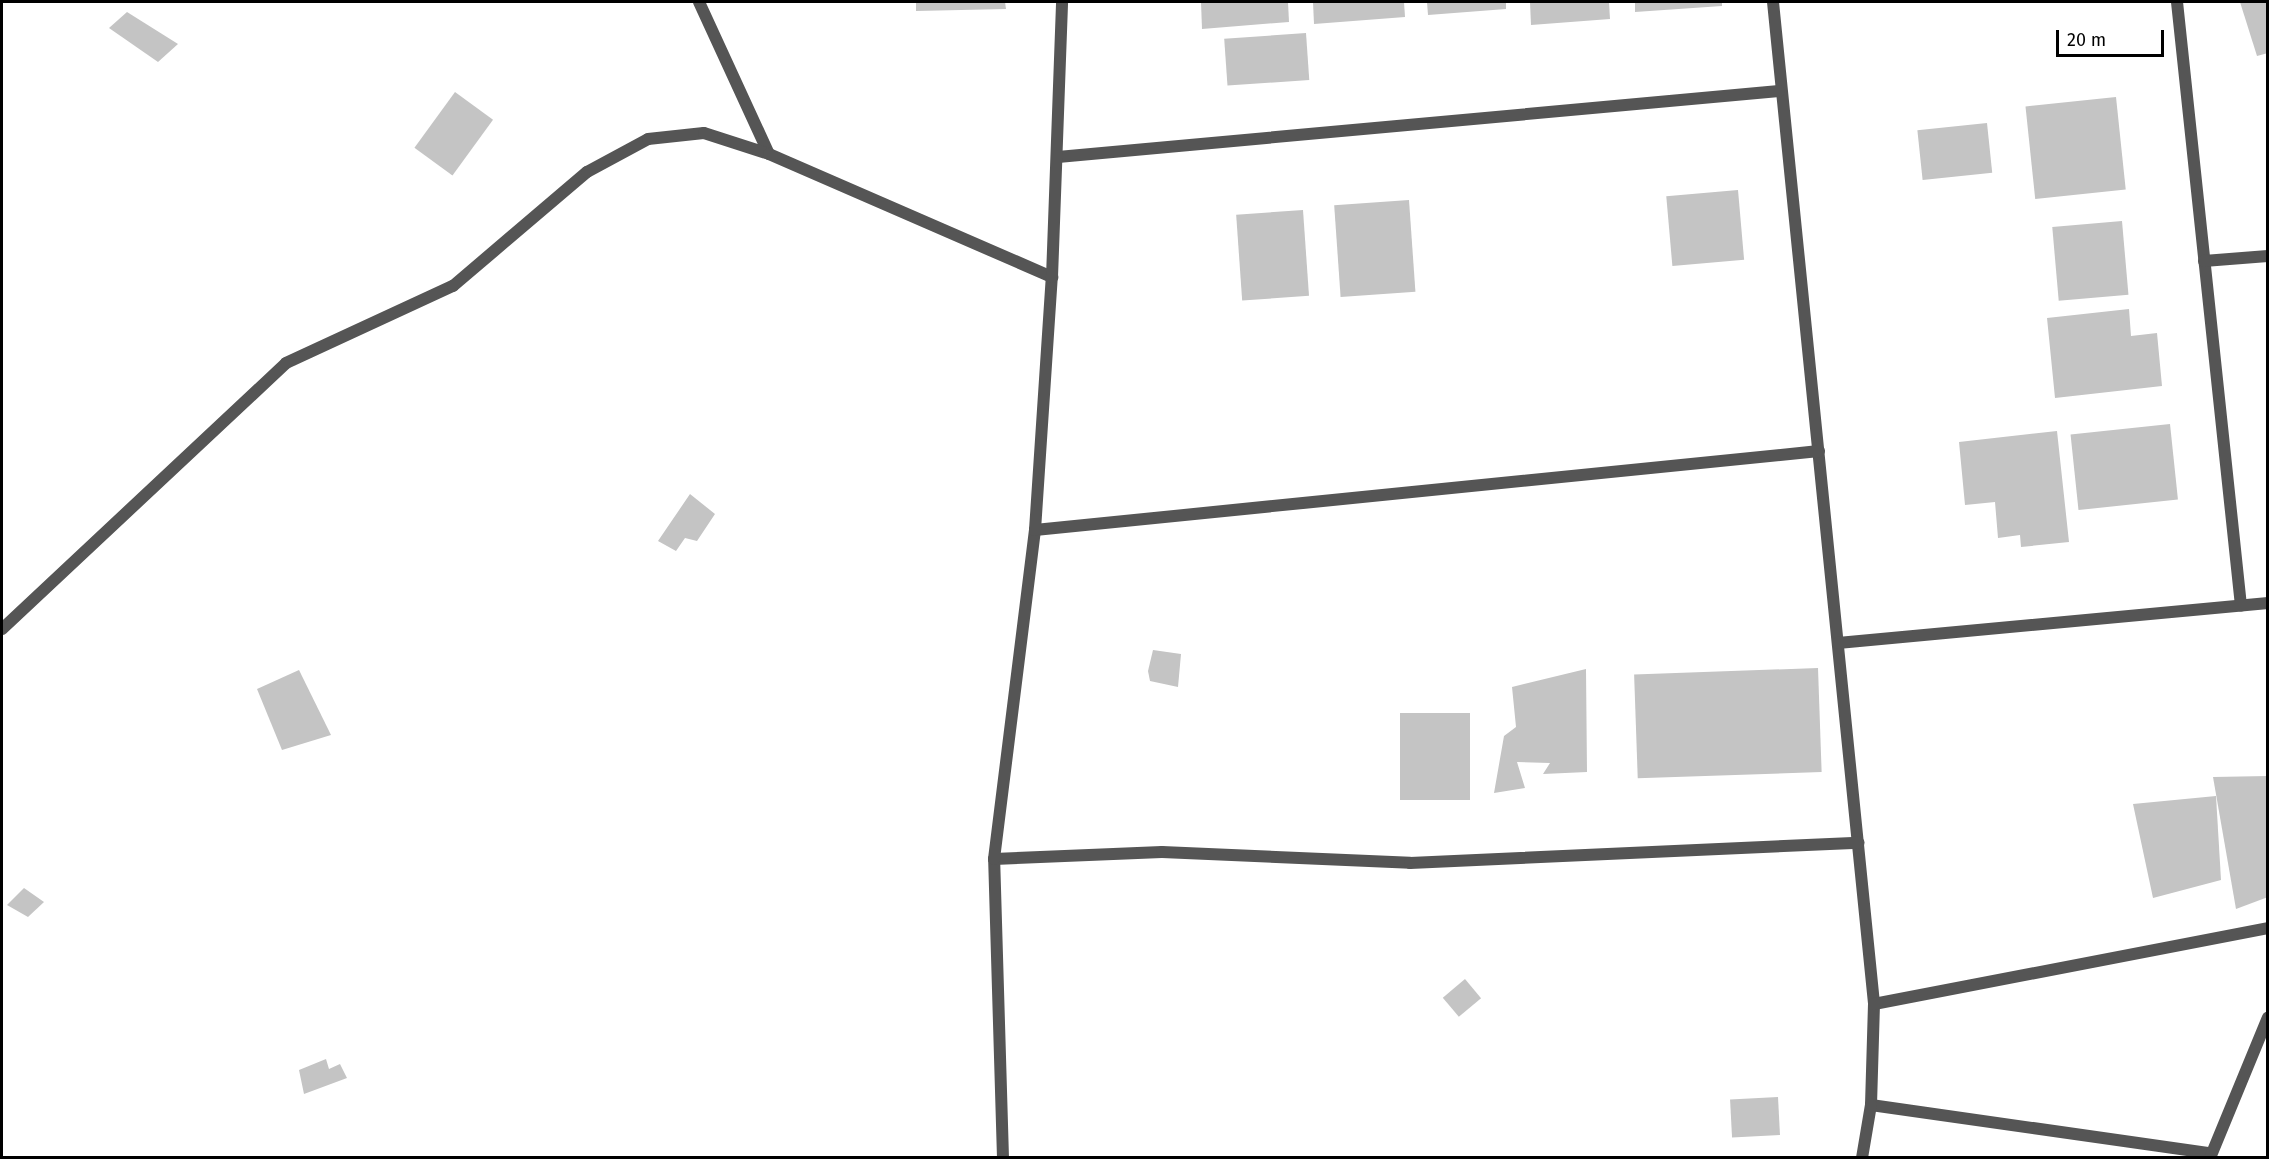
<!DOCTYPE html>
<html>
<head>
<meta charset="utf-8">
<style>
  body { margin:0 }
  #map { position:relative; width:2269px; height:1159px; overflow:hidden; background:#fff; font-family:"Fira Sans",sans-serif }
  div>[style] { position:absolute }
  [style*='--x'] { left:calc(var(--x)*1px); top:calc(var(--y)*1px); width:calc(var(--w)*1px); rotate:calc(var(--a)*1deg) }
  .building>* { inset:0; background:#c4c4c4; transform-origin:0 0 }
  .street>* { height:12px; margin:-6px; padding:0 6px; transform-origin:6px; border-radius:6px; background:#555 }
  span { translate:-50% -50%; white-space:nowrap; text-align:center; line-height:1.15; -webkit-text-stroke:5px #fff; paint-order:stroke }
  .frame { position:absolute; inset:0; border:3px solid #000; pointer-events:none }
  .scale { position:absolute; left:2056px; top:30px; width:108px; height:27px; box-sizing:border-box; border:3px solid #000; border-top:0; padding-left:8px; font-size:18px; line-height:21px; white-space:nowrap; color:#000; -webkit-text-stroke:4px #fff; paint-order:stroke }
</style>
</head>
<body>
<div id="map">
  <div class="building">
    <div style="clip-path:polygon(916px 2px,1005px 2px,1006px 9px,916px 11px)"></div>
    <div style="clip-path:polygon(1201px 2px,1288px 2px,1289px 22px,1202px 29px)"></div>
    <div style="clip-path:polygon(1313px 2px,1404px 2px,1405px 17px,1314px 24px)"></div>
    <div style="clip-path:polygon(1427px 2px,1506px 2px,1506px 9px,1428px 15px)"></div>
    <div style="clip-path:polygon(1530px 2px,1609px 2px,1610px 19px,1531px 25px)"></div>
    <div style="clip-path:polygon(1635px 2px,1722px 2px,1722px 6px,1635px 12px)"></div>
    <div style="clip-path:polygon(2240px 2px,2268px 2px,2268px 53px,2257px 56px)"></div>
    <div style="clip-path:polygon(127px 12px,178px 44px,158px 62px,109px 28px)"></div>
    <div style="left:1306px;top:33px;width:47px;height:82px;rotate:86deg"></div>
    <div style="left:455px;top:92px;width:47px;height:69px;rotate:36deg"></div>
    <div style="left:2116px;top:97px;width:93px;height:91px;rotate:84deg"></div>
    <div style="left:1987px;top:123px;width:50px;height:70px;rotate:84deg"></div>
    <div style="left:1738px;top:190px;width:70px;height:72px;rotate:85deg"></div>
    <div style="left:1409px;top:200px;width:92px;height:75px;rotate:86deg"></div>
    <div style="left:1303px;top:210px;width:86px;height:67px;rotate:86deg"></div>
    <div style="left:2122px;top:221px;width:74px;height:70px;rotate:85deg"></div>
    <div style="clip-path:polygon(2129px 309px,2131px 336px,2157px 333px,2162px 386px,2055px 398px,2047px 318px)"></div>
    <div style="left:2170px;top:424px;width:76px;height:100px;rotate:84deg"></div>
    <div style="clip-path:polygon(2057px 431px,2069px 542px,2021px 547px,2020px 535px,1998px 538px,1995px 502px,1965px 505px,1959px 442px)"></div>
    <div style="clip-path:polygon(690px 494px,715px 514px,697px 541px,685px 538px,676px 551px,658px 541px)"></div>
    <div style="clip-path:polygon(1153px 650px,1181px 654px,1178px 687px,1150px 681px,1148px 671px)"></div>
    <div style="left:1818px;top:668px;width:104px;height:184px;rotate:88deg"></div>
    <div style="clip-path:polygon(1586px 669px,1587px 772px,1543px 774px,1550px 763px,1517px 762px,1525px 788px,1494px 793px,1504px 736px,1516px 727px,1512px 687px)"></div>
    <div style="clip-path:polygon(299px 670px,331px 735px,282px 750px,257px 689px)"></div>
    <div style="left:1470px;top:713px;width:87px;height:70px;rotate:90deg"></div>
    <div style="clip-path:polygon(2268px 776px,2268px 897px,2236px 909px,2213px 777px)"></div>
    <div style="clip-path:polygon(2216px 796px,2221px 880px,2153px 898px,2133px 804px)"></div>
    <div style="clip-path:polygon(24px 888px,44px 902px,28px 917px,7px 905px)"></div>
    <div style="left:1465px;top:979px;width:25px;height:29px;rotate:50deg"></div>
    <div style="clip-path:polygon(326px 1059px,329px 1069px,340px 1064px,347px 1078px,304px 1094px,299px 1070px)"></div>
    <div style="left:1778px;top:1097px;width:38px;height:48px;rotate:87deg"></div>
  </div>
  <div class="street">
    <div style="--x:699;--y:2;--w:167;--a:65.3"></div>
    <div style="--x:1773;--y:2;--w:1007;--a:84.24"></div>
    <div style="--x:1874;--y:1004;--w:101;--a:91.7"></div>
    <div style="--x:1871;--y:1105;--w:342;--a:8.1"></div>
    <div style="--x:2177;--y:2;--w:607;--a:83.95"></div>
    <div style="--x:1058;--y:157;--w:724;--a:-5.23"></div>
    <div style="--x:2204;--y:261;--w:64;--a:-4.5"></div>
    <div style="--x:1035;--y:530;--w:788;--a:-5.75"></div>
    <div style="--x:2;--y:629;--w:389;--a:-43.1"></div>
    <div style="--x:286;--y:363;--w:184;--a:-24.8"></div>
    <div style="--x:453;--y:286;--w:176;--a:-40.4"></div>
    <div style="--x:587;--y:172;--w:69;--a:-28.4"></div>
    <div style="--x:648;--y:139;--w:56;--a:-6.1"></div>
    <div style="--x:704;--y:133;--w:68;--a:17.9"></div>
    <div style="--x:769;--y:154;--w:309;--a:23.5"></div>
    <div style="--x:1838;--y:643;--w:432;--a:-5.3"></div>
    <div style="--x:994;--y:859;--w:168;--a:-2.4"></div>
    <div style="--x:1162;--y:852;--w:248;--a:2.5"></div>
    <div style="--x:1410;--y:863;--w:449;--a:-2.6"></div>
    <div style="--x:1874;--y:1004;--w:401;--a:-10.9"></div>
    <div style="--x:1003;--y:1158;--w:299;--a:-91.7"></div>
    <div style="--x:994;--y:859;--w:332;--a:-82.9"></div>
    <div style="--x:1035;--y:530;--w:254;--a:-86.2"></div>
    <div style="--x:1052;--y:277;--w:275;--a:-87.9"></div>
    <div style="--x:1862;--y:1158;--w:54;--a:-80.4"></div>
    <div style="--x:2210;--y:1158;--w:152;--a:-67.6"></div>
  </div>
  <div class="frame"></div>
  <div class="scale">20 m</div>
</div>
</body>
</html>
